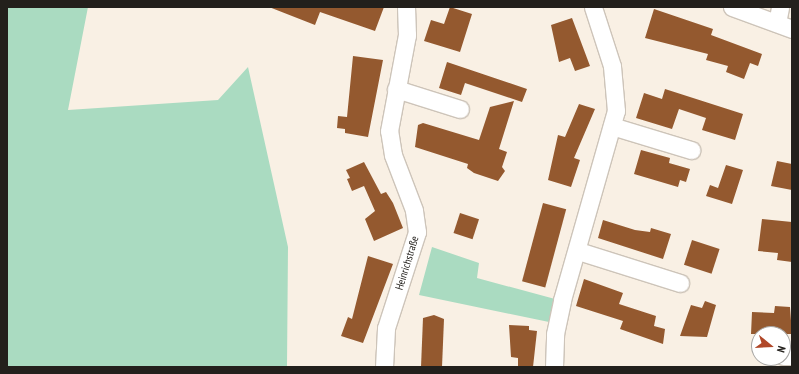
<!DOCTYPE html>
<html>
<head>
<meta charset="utf-8">
<style>
  body { margin:0 }
  #map { position:relative; width:799px; height:374px; overflow:hidden; background:#f9f0e4; font-family:"PT Sans Narrow",sans-serif }
  div>[style] { position:absolute }
  [style*='--x'] { left:calc(var(--x)*1px); top:calc(var(--y)*1px); width:calc(var(--w)*1px); rotate:calc(var(--a)*1deg) }
  .green>* { inset:0; background:#aadbc1 }
  .building>* { inset:0; background:#94592f; transform-origin:0 0 }
  .roads { filter:drop-shadow(1px 0 #cdc4b9) drop-shadow(-1px 0 #cdc4b9) drop-shadow(0 1px #cdc4b9) drop-shadow(0 -1px #cdc4b9) }
  .street>* { height:17px; margin:-8.5px; padding:0 8.5px; transform-origin:8.5px; border-radius:8.5px; background:#fff }
  span { translate:-50% -50%; white-space:nowrap; text-align:center; line-height:1.15; -webkit-text-stroke:4px #fff; paint-order:stroke }
  .street-label { font-size:11px; color:#23201c }
  .frame { position:absolute; inset:0; border:8px solid #23201c; pointer-events:none }
  .north { position:absolute; left:751px; top:326px; width:40px; height:40px; box-sizing:border-box; background:#fff; border:1px solid #a7a6a4; border-radius:50%; rotate:108deg; font-size:11px; font-weight:700; line-height:16px; text-align:center; color:#23201c }
  .north::after { content:''; display:block; margin:auto; width:14px; height:18px; background:#b04728; clip-path:polygon(50% 0,100% 100%,50% 72%,0 100%) }
</style>
</head>
<body>
<div id="map">
  <div class="green">
    <div style="clip-path:polygon(7px 7px,88px 7px,68px 110px,218px 100px,248px 67px,288px 247px,287px 367px,7px 367px)"></div>
    <div style="clip-path:polygon(432px 247px,479px 263px,477px 278px,555px 299px,549px 322px,419px 295px)"></div>
  </div>
  <div class="building">
    <div style="clip-path:polygon(269px 7px,384px 7px,375px 31px,320px 12px,315px 25px)"></div>
    <div style="clip-path:polygon(450px 7px,472px 14px,460px 52px,424px 41px,431px 20px,444px 24px)"></div>
    <div style="clip-path:polygon(654px 9px,713px 29px,711px 35px,762px 54px,758px 66px,750px 63px,744px 79px,726px 72px,728px 66px,706px 60px,708px 54px,645px 38px)"></div>
    <div style="clip-path:polygon(572px 18px,590px 66px,575px 71px,570px 58px,559px 62px,551px 25px)"></div>
    <div style="clip-path:polygon(353px 56px,383px 60px,368px 137px,345px 133px,345px 129px,337px 128px,338px 116px,347px 117px)"></div>
    <div style="clip-path:polygon(447px 62px,527px 89px,522px 102px,465px 83px,461px 95px,439px 88px)"></div>
    <div style="clip-path:polygon(665px 89px,743px 114px,735px 140px,702px 130px,706px 118px,679px 109px,672px 129px,636px 118px,644px 93px,662px 99px)"></div>
    <div style="clip-path:polygon(514px 101px,499px 149px,507px 152px,502px 167px,505px 171px,498px 181px,474px 173px,467px 168px,468px 164px,415px 147px,418px 125px,423px 123px,479px 140px,490px 107px)"></div>
    <div style="clip-path:polygon(579px 104px,595px 109px,574px 158px,580px 160px,571px 187px,548px 180px,558px 135px,565px 137px)"></div>
    <div style="clip-path:polygon(641px 150px,670px 158px,669px 163px,690px 169px,686px 182px,680px 180px,678px 187px,634px 174px)"></div>
    <div style="clip-path:polygon(777px 161px,792px 164px,792px 190px,771px 186px)"></div>
    <div style="clip-path:polygon(364px 162px,381px 194px,386px 192px,393px 203px,403px 228px,374px 241px,365px 219px,375px 211px,364px 186px,352px 191px,347px 179px,350px 178px,346px 170px)"></div>
    <div style="clip-path:polygon(726px 165px,743px 170px,732px 204px,706px 196px,710px 185px,718px 188px)"></div>
    <div style="left:543px;top:203px;width:24px;height:81px;rotate:15deg"></div>
    <div style="left:460px;top:213px;width:20px;height:21px;rotate:18deg"></div>
    <div style="clip-path:polygon(762px 219px,792px 222px,792px 262px,777px 260px,778px 253px,758px 251px)"></div>
    <div style="clip-path:polygon(603px 220px,635px 230px,650px 232px,651px 228px,671px 234px,663px 259px,598px 238px)"></div>
    <div style="left:692px;top:240px;width:29px;height:26px;rotate:18deg"></div>
    <div style="clip-path:polygon(368px 256px,393px 264px,363px 343px,341px 336px,348px 317px,352px 319px)"></div>
    <div style="clip-path:polygon(584px 279px,623px 293px,619px 304px,656px 316px,654px 326px,665px 329px,663px 344px,620px 329px,623px 321px,576px 306px)"></div>
    <div style="clip-path:polygon(705px 301px,716px 305px,707px 337px,680px 336px,691px 305px,702px 308px)"></div>
    <div style="clip-path:polygon(775px 306px,790px 307px,792px 334px,751px 334px,752px 312px,774px 313px)"></div>
    <div style="clip-path:polygon(434px 315px,444px 319px,442px 367px,421px 367px,423px 318px)"></div>
    <div style="clip-path:polygon(509px 325px,529px 326px,529px 330px,537px 331px,533px 367px,518px 367px,518px 358px,511px 357px)"></div>
  </div>
  <div class="roads">
    <div class="street">
      <div style="--x:732;--y:7;--w:64;--a:20.1"></div>
      <div style="--x:777;--y:23;--w:16;--a:-79"></div>
      <div style="--x:396;--y:89;--w:67;--a:17.4"></div>
      <div style="--x:612;--y:126;--w:83;--a:16.9"></div>
      <div style="--x:578;--y:251;--w:107;--a:17.4"></div>
      <div style="--x:783;--y:356;--w:9;--a:0"></div>
      <div style="--x:384;--y:367;--w:39;--a:-87"></div>
      <div style="--x:386;--y:328;--w:101;--a:-72.1"></div>
      <div style="--x:417;--y:232;--w:22;--a:-98"></div>
      <div style="--x:414;--y:210;--w:59;--a:-110.9"></div>
      <div style="--x:393;--y:155;--w:24;--a:-99"></div>
      <div style="--x:389;--y:131;--w:98;--a:-79.4"></div>
      <div style="--x:407;--y:35;--w:28;--a:-92"></div>
      <div style="--x:554;--y:367;--w:33;--a:-88"></div>
      <div style="--x:555;--y:334;--w:35;--a:-78"></div>
      <div style="--x:562;--y:300;--w:197;--a:-74.1"></div>
      <div style="--x:616;--y:111;--w:45;--a:-95.1"></div>
      <div style="--x:612;--y:66;--w:62;--a:-107.9"></div>
    </div>
  </div>
  <div class="street-label">
    <span style="left:407px;top:263px;rotate:-73deg">Heinrichstraße</span>
  </div>
  <div class="frame"></div>
  <div class="north">N</div>
</div>
</body>
</html>
